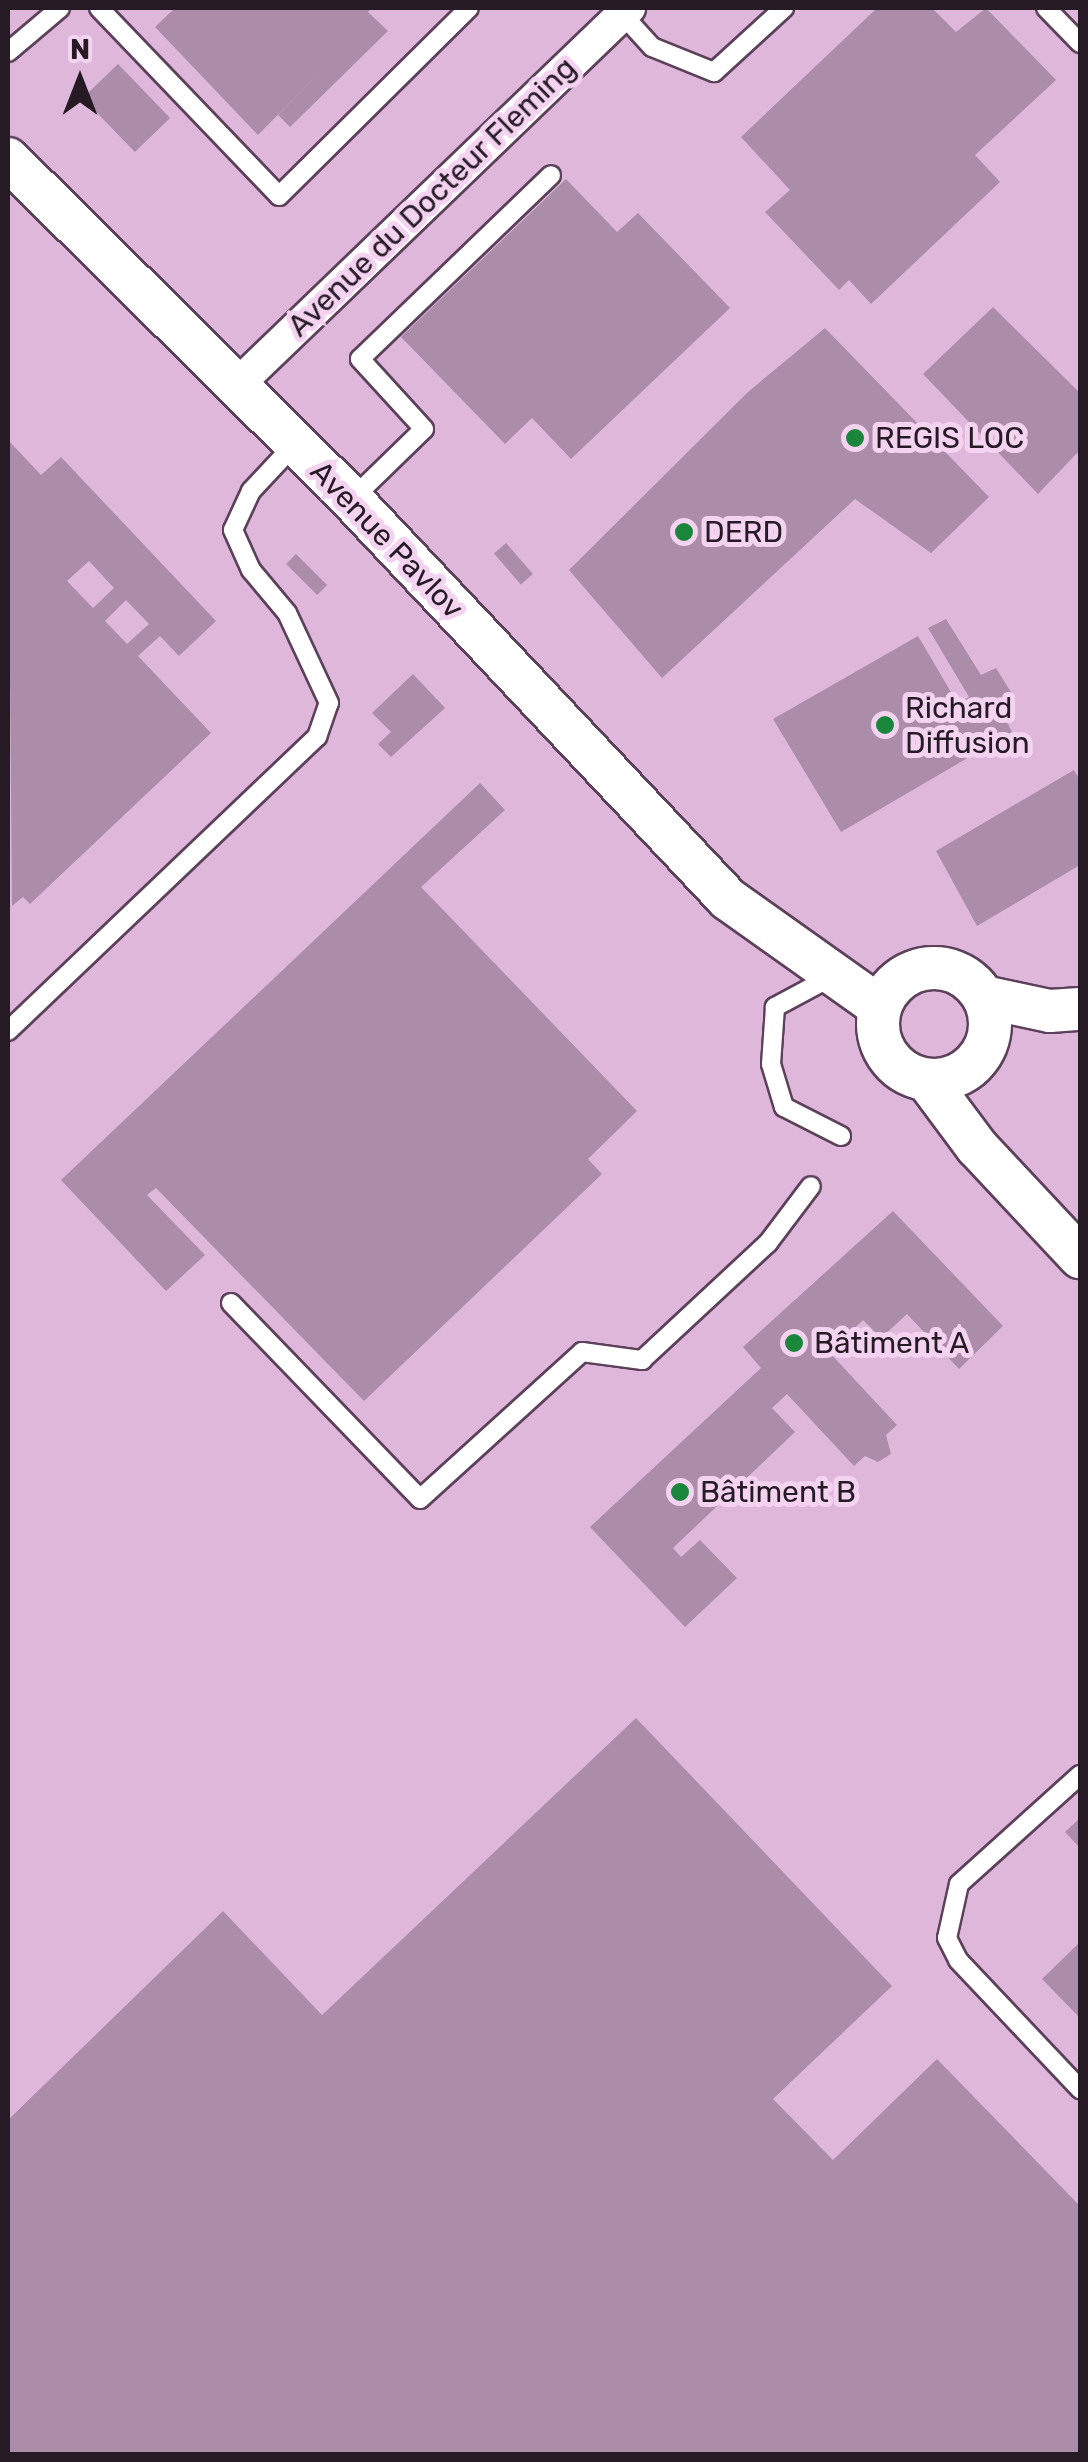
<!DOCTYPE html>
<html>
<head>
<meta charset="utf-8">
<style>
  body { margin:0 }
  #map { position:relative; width:1088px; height:2462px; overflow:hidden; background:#e7c6e4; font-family:Rubik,sans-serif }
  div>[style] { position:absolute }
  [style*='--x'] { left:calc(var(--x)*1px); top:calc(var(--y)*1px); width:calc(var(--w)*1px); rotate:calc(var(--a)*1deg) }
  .built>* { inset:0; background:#deb7db; transform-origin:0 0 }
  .building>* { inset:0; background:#ac8da9; transform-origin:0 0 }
  .roads { filter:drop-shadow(2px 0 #5c415a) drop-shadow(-2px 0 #5c415a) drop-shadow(0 2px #5c415a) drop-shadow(0 -2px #5c415a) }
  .service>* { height:18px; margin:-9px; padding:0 9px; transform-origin:9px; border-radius:9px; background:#fff }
  .minor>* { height:32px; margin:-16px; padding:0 16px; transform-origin:16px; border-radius:16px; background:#fff }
  .tertiary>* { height:42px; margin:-21px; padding:0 21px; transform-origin:21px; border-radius:21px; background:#fff }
  .tertiary>.ring { margin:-21px; padding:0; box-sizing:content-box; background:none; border:42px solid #fff; border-radius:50% }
  .dots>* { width:28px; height:28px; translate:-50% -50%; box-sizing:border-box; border:5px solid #f4d3f1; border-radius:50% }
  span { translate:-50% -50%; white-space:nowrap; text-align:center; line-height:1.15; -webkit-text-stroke:10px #f4d3f1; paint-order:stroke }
  .street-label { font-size:30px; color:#261a25 }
  .poi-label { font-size:30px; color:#261a25 }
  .left { translate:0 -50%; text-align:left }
  .frame { position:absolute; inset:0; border:10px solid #261a25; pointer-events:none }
  .north { position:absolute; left:30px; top:30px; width:100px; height:100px; -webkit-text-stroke:8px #f4d3f1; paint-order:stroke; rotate:0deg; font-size:28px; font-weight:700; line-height:40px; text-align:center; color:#261a25 }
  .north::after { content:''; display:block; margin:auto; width:35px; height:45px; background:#261a25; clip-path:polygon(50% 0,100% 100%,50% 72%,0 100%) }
</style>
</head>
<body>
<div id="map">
  <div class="built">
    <div style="left:8px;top:8px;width:1072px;height:2446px"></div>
  </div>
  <div class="building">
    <div style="clip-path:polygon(175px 8px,372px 8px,368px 12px,388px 31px,290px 127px,278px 115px,326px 66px,258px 135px,155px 27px)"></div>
    <div style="clip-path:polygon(877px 8px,932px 8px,956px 32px,986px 8px,1056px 80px,975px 155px,1000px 182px,871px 304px,849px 280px,839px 290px,765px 212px,790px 190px,741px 137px)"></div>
    <div style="left:118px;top:64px;width:75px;height:49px;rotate:46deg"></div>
    <div style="clip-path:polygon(566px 179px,617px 232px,638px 213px,730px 308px,571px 459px,532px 418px,505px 444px,401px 337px)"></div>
    <div style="clip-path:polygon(993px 307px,1080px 393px,1080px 450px,1038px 494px,923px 374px)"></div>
    <div style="clip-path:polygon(825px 328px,989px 497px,931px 553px,855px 499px,662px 678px,569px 570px,748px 392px)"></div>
    <div style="clip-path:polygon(evenodd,8px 440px,41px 475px,61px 457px,216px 621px,179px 656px,160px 636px,138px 656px,211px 733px,30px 904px,23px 897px,12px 906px,8px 440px,89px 561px,114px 588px,93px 608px,67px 581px,89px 561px,8px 440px,126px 600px,149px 624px,127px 644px,105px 621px,126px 600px)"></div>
    <div style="left:506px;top:543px;width:41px;height:16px;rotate:49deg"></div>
    <div style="left:296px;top:554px;width:44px;height:14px;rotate:45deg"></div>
    <div style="clip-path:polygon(946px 619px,981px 675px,996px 668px,1014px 697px,998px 705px,1012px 732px,841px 832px,773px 719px,918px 636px,958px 704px,969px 697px,928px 628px)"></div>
    <div style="clip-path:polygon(413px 674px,445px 708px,391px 757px,378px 744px,391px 732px,372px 713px)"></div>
    <div style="clip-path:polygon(1074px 770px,1080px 780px,1080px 865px,977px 926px,936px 851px)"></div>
    <div style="clip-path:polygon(480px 783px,505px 810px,421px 887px,637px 1111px,588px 1159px,602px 1174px,364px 1401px,156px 1188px,147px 1195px,205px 1255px,166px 1291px,61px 1180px)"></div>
    <div style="clip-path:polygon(893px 1211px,1003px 1326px,959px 1369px,907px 1314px,881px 1338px,863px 1320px,829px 1352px,897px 1425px,886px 1435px,891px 1454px,878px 1462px,865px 1456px,854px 1466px,787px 1394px,772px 1408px,795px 1432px,673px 1548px,681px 1557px,700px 1540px,737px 1578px,685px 1627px,590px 1527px,761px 1368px,743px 1347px)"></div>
    <div style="clip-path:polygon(636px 1718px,892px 1986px,773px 2099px,833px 2160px,937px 2059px,1080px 2206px,1080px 2454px,8px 2454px,8px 2120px,223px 1911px,322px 2015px)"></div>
    <div style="clip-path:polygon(1080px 1818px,1080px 1848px,1065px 1832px)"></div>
    <div style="clip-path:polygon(1080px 1942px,1080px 2018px,1042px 1979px)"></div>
  </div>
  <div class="roads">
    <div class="service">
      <div style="--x:99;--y:8;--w:260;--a:46.2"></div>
      <div style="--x:279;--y:196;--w:267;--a:-44.7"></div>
      <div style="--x:1046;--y:8;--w:49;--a:45.8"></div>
      <div style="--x:622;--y:14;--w:45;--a:47.7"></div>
      <div style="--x:652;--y:47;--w:67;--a:22"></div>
      <div style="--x:714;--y:72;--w:95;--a:-42.4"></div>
      <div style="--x:8;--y:52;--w:68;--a:-40.2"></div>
      <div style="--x:352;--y:499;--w:100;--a:-44.2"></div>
      <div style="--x:424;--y:429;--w:95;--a:-132.4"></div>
      <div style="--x:360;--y:359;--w:265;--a:-43.9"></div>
      <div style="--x:831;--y:977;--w:64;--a:151.8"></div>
      <div style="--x:775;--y:1007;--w:57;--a:94"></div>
      <div style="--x:771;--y:1064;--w:45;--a:73.2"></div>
      <div style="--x:784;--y:1107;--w:64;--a:27"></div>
      <div style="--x:8;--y:1031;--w:427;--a:-43.6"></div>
      <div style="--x:317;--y:737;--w:36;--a:-71"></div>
      <div style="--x:329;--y:703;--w:99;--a:-115"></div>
      <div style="--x:287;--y:613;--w:56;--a:-129.9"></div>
      <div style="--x:251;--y:570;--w:44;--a:-114.2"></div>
      <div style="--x:233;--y:530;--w:43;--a:-65.2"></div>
      <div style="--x:251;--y:491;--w:63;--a:-46.9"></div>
      <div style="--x:231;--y:1303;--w:272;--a:46"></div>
      <div style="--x:420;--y:1499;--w:219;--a:-42.2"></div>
      <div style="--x:582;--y:1352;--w:61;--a:7.6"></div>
      <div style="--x:642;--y:1360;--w:172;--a:-42.9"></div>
      <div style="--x:768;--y:1243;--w:71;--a:-53"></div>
      <div style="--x:1080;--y:1775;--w:163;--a:138"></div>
      <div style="--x:959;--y:1884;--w:55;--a:102.5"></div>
      <div style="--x:947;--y:1938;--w:25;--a:63"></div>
      <div style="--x:958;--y:1960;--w:178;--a:46.6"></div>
    </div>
    <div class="minor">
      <div style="--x:235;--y:387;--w:547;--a:-43.89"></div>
    </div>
    <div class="tertiary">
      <div style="--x:8;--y:159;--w:484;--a:44.7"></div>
      <div style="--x:352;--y:500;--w:548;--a:46.7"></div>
      <div style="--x:728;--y:899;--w:186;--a:35.4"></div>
      <div class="ring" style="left:878px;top:968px;width:70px;height:70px"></div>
      <div style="--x:984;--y:997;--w:67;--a:12"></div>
      <div style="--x:1050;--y:1011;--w:30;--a:-4"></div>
      <div style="--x:927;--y:1080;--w:84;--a:53.3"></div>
      <div style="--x:977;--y:1147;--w:151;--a:46.9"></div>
    </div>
  </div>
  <div class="dots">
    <div style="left:855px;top:438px;background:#1a863c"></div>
    <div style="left:684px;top:532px;background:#1a863c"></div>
    <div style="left:885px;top:725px;background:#1a863c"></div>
    <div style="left:794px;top:1343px;background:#1a863c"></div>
    <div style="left:680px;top:1492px;background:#1a863c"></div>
  </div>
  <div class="street-label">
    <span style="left:432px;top:197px;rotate:-44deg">Avenue du Docteur Fleming</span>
    <span style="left:387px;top:540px;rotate:46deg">Avenue Pavlov</span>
  </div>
  <div class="poi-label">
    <span class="left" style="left:875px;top:438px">REGIS LOC</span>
    <span class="left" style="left:704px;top:532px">DERD</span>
    <span class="left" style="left:905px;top:725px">Richard<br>Diffusion</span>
    <span class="left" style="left:814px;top:1343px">Bâtiment A</span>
    <span class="left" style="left:700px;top:1492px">Bâtiment B</span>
  </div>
  <div class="frame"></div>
  <div class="north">N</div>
</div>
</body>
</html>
